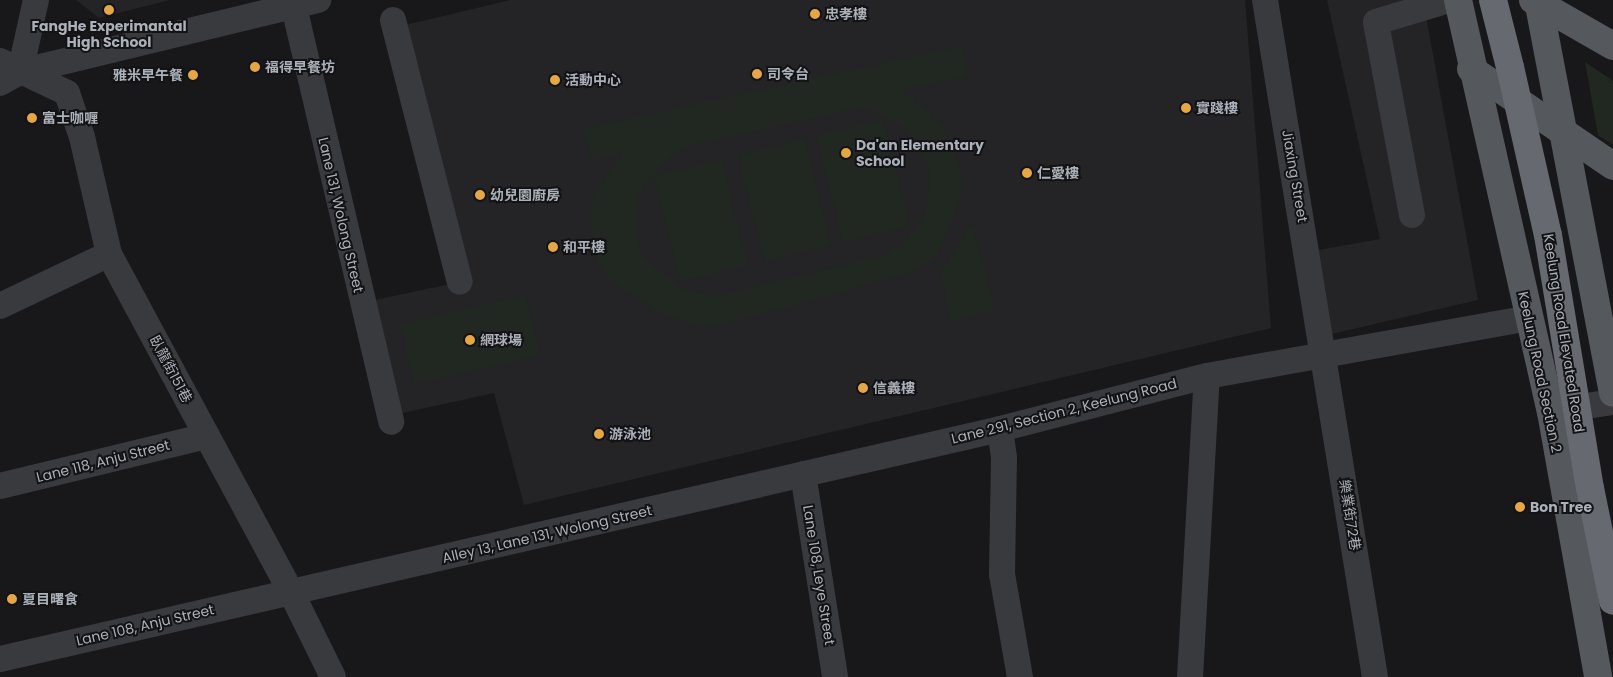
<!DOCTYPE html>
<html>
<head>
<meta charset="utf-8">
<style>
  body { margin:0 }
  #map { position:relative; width:1613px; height:677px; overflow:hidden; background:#18181a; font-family:Poppins,"Noto Sans TC",sans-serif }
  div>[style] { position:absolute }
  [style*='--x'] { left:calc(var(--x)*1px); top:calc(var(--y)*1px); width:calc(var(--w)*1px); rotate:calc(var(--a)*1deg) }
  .built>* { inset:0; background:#242427 }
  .green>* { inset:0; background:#202821; transform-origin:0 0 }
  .minor>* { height:26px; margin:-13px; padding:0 13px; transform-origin:13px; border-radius:13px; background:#393a3e }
  .major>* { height:28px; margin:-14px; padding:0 14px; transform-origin:14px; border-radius:14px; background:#55585d }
  .highway>* { height:28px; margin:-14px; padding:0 14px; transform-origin:14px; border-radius:14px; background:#66696f }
  .highway-bridge>* { height:28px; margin:-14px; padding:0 14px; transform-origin:14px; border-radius:14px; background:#66696f }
  .dots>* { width:14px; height:14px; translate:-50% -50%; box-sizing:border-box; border:2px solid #131315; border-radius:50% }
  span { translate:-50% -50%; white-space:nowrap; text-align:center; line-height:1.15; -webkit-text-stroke:4px #131315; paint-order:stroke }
  .poi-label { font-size:14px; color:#abb0b9; font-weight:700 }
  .left { translate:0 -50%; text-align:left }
  .right { translate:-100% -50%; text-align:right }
  .street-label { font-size:14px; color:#abb0b9 }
</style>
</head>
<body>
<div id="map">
  <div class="built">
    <div style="clip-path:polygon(76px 0,170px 0,99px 18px)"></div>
    <div style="clip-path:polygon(510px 0,1245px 0,1271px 328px,524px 505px,494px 393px,398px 414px,375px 300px,460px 282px,406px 25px)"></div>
    <div style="clip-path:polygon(1327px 0,1423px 0,1478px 300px,1323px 336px,1313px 251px,1380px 239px)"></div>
  </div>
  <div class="green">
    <div style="clip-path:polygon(evenodd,962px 46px,967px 76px,902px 89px,943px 127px,961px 170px,962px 194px,945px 238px,936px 257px,913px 272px,710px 328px,662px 314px,611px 281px,600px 267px,590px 227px,591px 200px,625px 150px,592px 161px,583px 129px,962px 46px,863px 107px,899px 123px,915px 140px,930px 172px,926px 213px,903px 245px,885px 255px,718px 296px,684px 290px,651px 265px,642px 255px,636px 235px,638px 195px,668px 158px,687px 146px,863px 107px)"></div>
    <div style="clip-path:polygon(1585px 62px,1613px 81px,1613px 145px,1598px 135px)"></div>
    <div style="left:883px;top:120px;width:109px;height:68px;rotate:76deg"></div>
    <div style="left:804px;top:139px;width:109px;height:68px;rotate:76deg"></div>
    <div style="left:721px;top:160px;width:108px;height:69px;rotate:76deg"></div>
    <div style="clip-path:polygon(972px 224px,995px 310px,950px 322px,941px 272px)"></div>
    <div style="left:526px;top:295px;width:62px;height:129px;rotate:77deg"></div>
  </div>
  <div class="minor">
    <div style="--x:1265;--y:0;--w:686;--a:80.77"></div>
    <div style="--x:294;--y:7;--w:426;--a:76.8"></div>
    <div style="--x:393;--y:20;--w:270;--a:75.7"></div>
    <div style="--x:0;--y:61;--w:74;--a:25.5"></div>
    <div style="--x:67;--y:93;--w:46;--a:71.2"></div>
    <div style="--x:82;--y:137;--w:120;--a:77"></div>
    <div style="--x:109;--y:254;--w:384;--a:61.7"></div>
    <div style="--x:291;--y:592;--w:95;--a:63.7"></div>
    <div style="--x:20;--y:72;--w:74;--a:-77.5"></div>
    <div style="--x:0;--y:83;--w:23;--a:-29"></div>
    <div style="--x:20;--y:72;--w:307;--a:-13.6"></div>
    <div style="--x:1412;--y:215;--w:196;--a:-100.6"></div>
    <div style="--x:1376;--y:22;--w:76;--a:-16.8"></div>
    <div style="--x:0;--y:306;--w:121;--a:-25.5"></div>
    <div style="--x:1554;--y:411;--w:60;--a:-8.7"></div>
    <div style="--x:1000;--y:429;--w:29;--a:82"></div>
    <div style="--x:1004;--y:458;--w:116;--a:91"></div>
    <div style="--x:1002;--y:574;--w:105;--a:80.1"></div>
    <div style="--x:803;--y:474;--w:206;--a:81"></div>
    <div style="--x:0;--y:486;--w:213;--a:-13.6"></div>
    <div style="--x:0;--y:659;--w:1026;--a:-12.95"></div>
    <div style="--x:1000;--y:429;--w:214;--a:-14.4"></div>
    <div style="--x:1207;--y:376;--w:326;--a:-10.2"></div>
    <div style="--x:1190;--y:677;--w:301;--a:-86.8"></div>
  </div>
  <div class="major">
    <div style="--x:1458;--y:0;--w:422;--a:77.3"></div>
    <div style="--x:1551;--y:412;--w:269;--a:79.9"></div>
    <div style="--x:1533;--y:0;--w:92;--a:29.9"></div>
    <div style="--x:1538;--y:0;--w:400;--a:79.2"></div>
    <div style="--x:1471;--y:69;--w:172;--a:34.3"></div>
  </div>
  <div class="highway">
    <div style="--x:1493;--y:0;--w:69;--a:75.8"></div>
  </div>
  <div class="highway-bridge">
    <div style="--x:1510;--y:67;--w:172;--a:77.3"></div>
    <div style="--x:1548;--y:235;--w:256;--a:80.6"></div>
    <div style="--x:1590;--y:488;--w:115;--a:78.5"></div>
  </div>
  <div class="dots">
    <div style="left:109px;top:10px;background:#e5a645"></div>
    <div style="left:815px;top:14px;background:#e5a645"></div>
    <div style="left:255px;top:67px;background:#e5a645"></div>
    <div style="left:757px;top:74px;background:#e5a645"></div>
    <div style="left:193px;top:75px;background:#e5a645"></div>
    <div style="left:555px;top:80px;background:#e5a645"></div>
    <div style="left:1186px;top:108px;background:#e5a645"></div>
    <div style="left:32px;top:118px;background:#e5a645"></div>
    <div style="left:846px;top:153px;background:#e5a645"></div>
    <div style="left:1027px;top:173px;background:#e5a645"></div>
    <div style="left:480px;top:195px;background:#e5a645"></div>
    <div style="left:553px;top:247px;background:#e5a645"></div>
    <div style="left:470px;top:340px;background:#e5a645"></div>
    <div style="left:863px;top:388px;background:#e5a645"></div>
    <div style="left:599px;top:434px;background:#e5a645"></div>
    <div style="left:1520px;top:507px;background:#e5a645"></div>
    <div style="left:12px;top:599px;background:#e5a645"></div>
  </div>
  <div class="poi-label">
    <span class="left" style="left:825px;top:14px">忠孝樓</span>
    <span style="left:109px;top:34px">FangHe Experimantal<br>High School</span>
    <span class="left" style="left:265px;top:67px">福得早餐坊</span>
    <span class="left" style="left:767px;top:74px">司令台</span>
    <span class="right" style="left:183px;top:75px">雅米早午餐</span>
    <span class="left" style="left:565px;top:80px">活動中心</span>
    <span class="left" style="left:1196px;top:108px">實踐樓</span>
    <span class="left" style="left:42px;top:118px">富士咖喱</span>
    <span class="left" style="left:856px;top:153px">Da'an Elementary<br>School</span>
    <span class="left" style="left:1037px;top:173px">仁愛樓</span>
    <span class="left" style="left:490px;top:195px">幼兒園廚房</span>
    <span class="left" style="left:563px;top:247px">和平樓</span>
    <span class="left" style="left:480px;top:340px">網球場</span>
    <span class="left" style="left:873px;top:388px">信義樓</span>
    <span class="left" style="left:609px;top:434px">游泳池</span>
    <span class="left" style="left:1530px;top:507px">Bon Tree</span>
    <span class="left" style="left:22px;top:599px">夏目曙食</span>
  </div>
  <div class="street-label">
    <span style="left:1295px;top:176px;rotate:80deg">Jiaxing Street</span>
    <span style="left:341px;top:215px;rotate:77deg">Lane 131, Wolong Street</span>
    <span style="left:1564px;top:333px;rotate:81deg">Keelung Road Elevated Road</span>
    <span style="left:171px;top:369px;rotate:62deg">臥龍街151巷</span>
    <span style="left:1540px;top:372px;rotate:78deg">Keelung Road Section 2</span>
    <span style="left:1064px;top:411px;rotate:-14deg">Lane 291, Section 2, Keelung Road</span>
    <span style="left:103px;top:461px;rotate:-14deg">Lane 118, Anju Street</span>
    <span style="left:1350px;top:515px;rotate:81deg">樂業街72巷</span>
    <span style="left:547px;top:534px;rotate:-13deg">Alley 13, Lane 131, Wolong Street</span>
    <span style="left:819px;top:575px;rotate:81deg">Lane 108, Leye Street</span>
    <span style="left:145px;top:625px;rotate:-13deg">Lane 108, Anju Street</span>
  </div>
</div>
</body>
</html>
